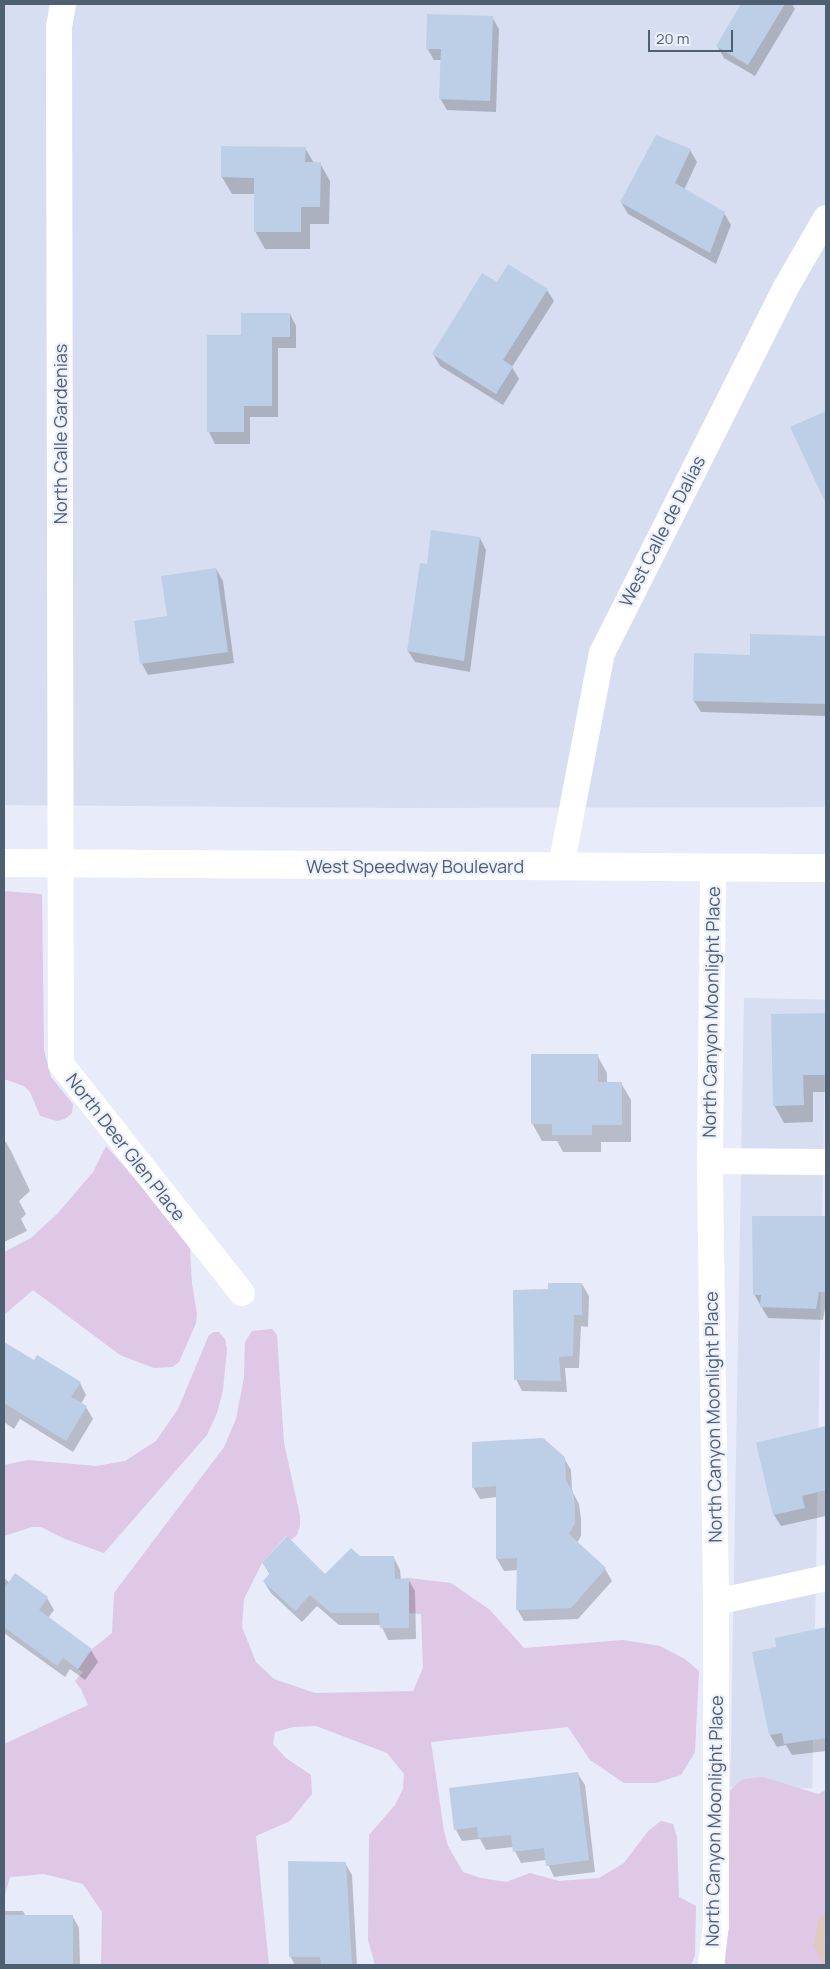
<!DOCTYPE html>
<html>
<head>
<meta charset="utf-8">
<style>
  body { margin:0 }
  #map { position:relative; width:830px; height:1969px; overflow:hidden; background:#e7ebfa; font-family:Manrope,sans-serif }
  div>[style] { position:absolute }
  [style*='--x'] { left:calc(var(--x)*1px); top:calc(var(--y)*1px); width:calc(var(--w)*1px); rotate:calc(var(--a)*1deg) }
  .residential>* { inset:0; background:#d7def1; transform-origin:0 0 }
  .green>* { inset:0; background:#dfc7e6 }
  .shadow>* { inset:0; background:#0003 }
  .stream>* { height:9px; margin:-4.5px; padding:0 4.5px; transform-origin:4.5px; border-radius:4.5px; background:#e1c9be }
  .building>* { inset:0; background:#bdcfe7; transform-origin:0 0 }
  .minor>* { height:26px; margin:-13px; padding:0 13px; transform-origin:13px; border-radius:13px; background:#fff }
  .secondary>* { height:28px; margin:-14px; padding:0 14px; transform-origin:14px; border-radius:14px; background:#fff }
  span { translate:-50% -50%; white-space:nowrap; text-align:center; line-height:1.15; -webkit-text-stroke:4.5px #edf1fd; paint-order:stroke }
  .street-label { font-size:18px; color:#4e5f71 }
  .frame { position:absolute; inset:0; border:5px solid #4e5f71; pointer-events:none }
  .scale { position:absolute; left:648px; top:30px; width:85px; height:22px; box-sizing:border-box; border:2px solid #4e5f71; border-top:0; padding-left:6px; font-size:15px; line-height:18px; white-space:nowrap; color:#4e5f71; -webkit-text-stroke:4px #edf1fd; paint-order:stroke }
</style>
</head>
<body>
<div id="map">
  <div class="residential">
    <div style="clip-path:polygon(4px 4px,826px 4px,826px 807px,404px 808px,4px 805px)"></div>
    <div style="left:744px;top:998px;width:82px;height:789px;rotate:1deg"></div>
  </div>
  <div class="green">
    <div style="clip-path:polygon(4px 891px,42px 894px,44px 1050px,51px 1077px,73px 1104px,72px 1113px,65px 1119px,57px 1121px,40px 1116px,30px 1092px,24px 1086px,4px 1079px)"></div>
    <div style="clip-path:polygon(106px 1146px,177px 1227px,190px 1249px,192px 1284px,197px 1314px,196px 1323px,179px 1362px,172px 1367px,154px 1368px,120px 1355px,33px 1290px,4px 1315px,4px 1252px,31px 1238px,58px 1213px,93px 1172px)"></div>
    <div style="clip-path:polygon(272px 1329px,277px 1335px,284px 1443px,300px 1516px,300px 1526px,297px 1535px,291px 1540px,286px 1536px,262px 1563px,244px 1599px,242px 1627px,256px 1662px,274px 1679px,315px 1693px,413px 1691px,423px 1668px,421px 1614px,409px 1613px,409px 1578px,451px 1583px,490px 1610px,524px 1648px,623px 1640px,660px 1646px,685px 1659px,699px 1671px,695px 1752px,681px 1775px,656px 1783px,624px 1783px,590px 1760px,568px 1727px,431px 1742px,444px 1831px,448px 1846px,463px 1872px,481px 1878px,506px 1882px,530px 1873px,559px 1881px,599px 1878px,624px 1863px,648px 1831px,661px 1821px,673px 1824px,677px 1837px,679px 1897px,696px 1906px,695px 1955px,691px 1965px,375px 1965px,368px 1940px,369px 1835px,395px 1805px,403px 1789px,404px 1774px,387px 1753px,316px 1726px,293px 1727px,275px 1732px,273px 1744px,286px 1758px,311px 1775px,312px 1794px,290px 1821px,256px 1836px,269px 1965px,101px 1965px,102px 1912px,83px 1884px,44px 1874px,10px 1877px,4px 1898px,4px 1744px,88px 1705px,81px 1689px,75px 1681px,83px 1672px,78px 1669px,92px 1649px,112px 1633px,114px 1593px,224px 1447px,236px 1419px,244px 1377px,245px 1342px,252px 1331px)"></div>
    <div style="clip-path:polygon(214px 1332px,219px 1332px,225px 1339px,227px 1349px,223px 1390px,217px 1413px,207px 1435px,104px 1553px,65px 1539px,41px 1527px,32px 1527px,4px 1536px,4px 1465px,28px 1460px,96px 1466px,125px 1461px,156px 1441px,178px 1409px,209px 1335px)"></div>
    <div style="clip-path:polygon(763px 1777px,818px 1794px,826px 1790px,826px 1964px,821px 1965px,725px 1965px,730px 1790px,743px 1779px)"></div>
  </div>
  <div class="shadow">
    <div style="clip-path:polygon(742px 4px,792px 4px,795px 9px,755px 76px,724px 58px,717px 46px)"></div>
    <div style="clip-path:polygon(492px 17px,499px 29px,496px 112px,447px 110px,440px 98px,441px 60px,434px 60px,427px 48px)"></div>
    <div style="clip-path:polygon(656px 136px,690px 150px,697px 162px,684px 190px,724px 213px,731px 225px,716px 264px,628px 214px,621px 202px)"></div>
    <div style="clip-path:polygon(305px 148px,314px 163px,320px 163px,330px 181px,329px 224px,310px 224px,310px 249px,265px 249px,255px 231px,255px 194px,232px 194px,222px 177px)"></div>
    <div style="clip-path:polygon(497px 283px,547px 290px,554px 301px,512px 367px,519px 379px,503px 405px,440px 366px,433px 354px)"></div>
    <div style="clip-path:polygon(290px 314px,296px 326px,296px 348px,278px 348px,278px 417px,250px 417px,250px 444px,215px 444px,209px 432px,242px 336px)"></div>
    <div style="clip-path:polygon(826px 413px,826px 501px,792px 427px)"></div>
    <div style="clip-path:polygon(480px 538px,486px 550px,470px 672px,415px 662px,408px 651px,428px 565px)"></div>
    <div style="clip-path:polygon(216px 569px,223px 581px,234px 663px,148px 675px,142px 664px,168px 617px)"></div>
    <div style="clip-path:polygon(751px 636px,826px 638px,826px 716px,701px 712px,694px 701px,751px 656px)"></div>
    <div style="clip-path:polygon(826px 1015px,826px 1092px,813px 1092px,813px 1122px,784px 1123px,774px 1105px,773px 1016px)"></div>
    <div style="clip-path:polygon(597px 1055px,607px 1073px,607px 1083px,621px 1083px,631px 1100px,631px 1142px,601px 1142px,601px 1152px,563px 1152px,557px 1141px,542px 1141px,532px 1123px)"></div>
    <div style="clip-path:polygon(4px 1142px,6px 1142px,12px 1153px,30px 1191px,19px 1201px,26px 1214px,21px 1219px,27px 1231px,4px 1242px)"></div>
    <div style="clip-path:polygon(753px 1217px,826px 1217px,826px 1303px,823px 1320px,768px 1318px,754px 1294px)"></div>
    <div style="clip-path:polygon(582px 1284px,589px 1296px,588px 1327px,581px 1326px,579px 1368px,565px 1368px,567px 1392px,522px 1391px,516px 1379px,549px 1290px)"></div>
    <div style="clip-path:polygon(4px 1343px,34px 1361px,80px 1383px,86px 1395px,81px 1404px,86px 1407px,93px 1419px,73px 1452px,20px 1419px,14px 1429px,4px 1422px)"></div>
    <div style="clip-path:polygon(826px 1427px,826px 1516px,781px 1526px,774px 1515px,757px 1443px)"></div>
    <div style="clip-path:polygon(564px 1458px,571px 1470px,572px 1491px,579px 1504px,581px 1519px,581px 1536px,577px 1543px,605px 1569px,612px 1581px,578px 1619px,524px 1621px,517px 1609px,518px 1570px,504px 1571px,497px 1559px,497px 1497px,480px 1499px,473px 1487px)"></div>
    <div style="clip-path:polygon(360px 1557px,394px 1558px,400px 1570px,401px 1580px,408px 1579px,415px 1591px,416px 1639px,388px 1640px,381px 1625px,339px 1625px,317px 1606px,302px 1622px,271px 1593px,264px 1582px,270px 1575px,263px 1563px,325px 1576px)"></div>
    <div style="clip-path:polygon(15px 1575px,47px 1598px,54px 1610px,48px 1618px,91px 1650px,98px 1662px,85px 1680px,70px 1669px,65px 1677px,4px 1633px,4px 1578px,10px 1583px)"></div>
    <div style="clip-path:polygon(825px 1629px,826px 1751px,792px 1755px,786px 1745px,777px 1747px,770px 1735px,777px 1648px)"></div>
    <div style="clip-path:polygon(578px 1774px,585px 1785px,595px 1872px,554px 1877px,546px 1860px,521px 1863px,513px 1847px,486px 1850px,480px 1839px,462px 1841px,456px 1830px)"></div>
    <div style="clip-path:polygon(345px 1863px,352px 1875px,357px 1965px,295px 1965px,290px 1956px)"></div>
    <div style="clip-path:polygon(4px 1911px,23px 1911px,26px 1917px,73px 1917px,79px 1928px,80px 1965px,4px 1965px)"></div>
  </div>
  <div class="stream">
    <div style="--x:826;--y:1918;--w:5;--a:143"></div>
    <div style="--x:822;--y:1921;--w:22;--a:100"></div>
    <div style="--x:818;--y:1943;--w:19;--a:65"></div>
  </div>
  <div class="building">
    <div style="clip-path:polygon(741px 4px,785px 4px,748px 65px,716px 46px)"></div>
    <div style="clip-path:polygon(427px 14px,493px 16px,490px 101px,439px 99px,441px 49px,426px 49px)"></div>
    <div style="clip-path:polygon(656px 135px,691px 149px,675px 183px,725px 212px,710px 253px,620px 202px)"></div>
    <div style="clip-path:polygon(221px 146px,306px 147px,305px 162px,321px 162px,320px 207px,301px 207px,301px 232px,254px 232px,254px 178px,221px 177px)"></div>
    <div style="clip-path:polygon(508px 264px,548px 289px,503px 360px,513px 367px,496px 394px,432px 354px,482px 273px,497px 282px)"></div>
    <div style="clip-path:polygon(241px 313px,290px 313px,290px 337px,272px 337px,272px 406px,244px 406px,244px 432px,207px 432px,207px 335px,241px 335px)"></div>
    <div style="clip-path:polygon(826px 411px,826px 504px,790px 427px)"></div>
    <div style="clip-path:polygon(431px 530px,480px 537px,464px 661px,407px 651px,420px 563px,427px 564px)"></div>
    <div style="clip-path:polygon(216px 568px,228px 652px,140px 664px,134px 621px,167px 616px,161px 576px)"></div>
    <div style="clip-path:polygon(750px 634px,826px 636px,826px 704px,693px 701px,694px 653px,750px 655px)"></div>
    <div style="clip-path:polygon(826px 1013px,826px 1075px,803px 1075px,804px 1105px,773px 1106px,771px 1014px)"></div>
    <div style="clip-path:polygon(531px 1054px,598px 1054px,598px 1082px,622px 1082px,622px 1125px,592px 1125px,592px 1135px,552px 1135px,552px 1124px,531px 1124px)"></div>
    <div style="clip-path:polygon(752px 1216px,826px 1216px,826px 1292px,819px 1292px,816px 1309px,760px 1307px,761px 1295px,753px 1295px)"></div>
    <div style="clip-path:polygon(548px 1283px,582px 1283px,582px 1315px,574px 1315px,573px 1356px,559px 1357px,561px 1381px,514px 1380px,513px 1290px,548px 1289px)"></div>
    <div style="clip-path:polygon(4px 1342px,34px 1360px,37px 1355px,81px 1382px,71px 1397px,87px 1406px,66px 1441px,4px 1403px)"></div>
    <div style="clip-path:polygon(826px 1426px,826px 1490px,802px 1496px,805px 1508px,773px 1515px,756px 1443px)"></div>
    <div style="clip-path:polygon(543px 1438px,565px 1457px,566px 1481px,573px 1491px,575px 1506px,575px 1523px,569px 1534px,606px 1568px,571px 1608px,516px 1610px,517px 1558px,496px 1559px,496px 1486px,472px 1488px,472px 1442px)"></div>
    <div style="clip-path:polygon(287px 1536px,325px 1574px,351px 1548px,360px 1556px,394px 1556px,395px 1579px,409px 1578px,409px 1628px,380px 1628px,379px 1613px,331px 1613px,310px 1595px,295px 1611px,263px 1581px,270px 1573px,262px 1563px)"></div>
    <div style="clip-path:polygon(15px 1573px,48px 1597px,39px 1610px,92px 1649px,78px 1669px,63px 1658px,57px 1666px,4px 1627px,4px 1589px)"></div>
    <div style="clip-path:polygon(826px 1627px,826px 1738px,784px 1744px,782px 1733px,769px 1735px,752px 1652px,776px 1647px,775px 1638px)"></div>
    <div style="clip-path:polygon(578px 1772px,589px 1860px,546px 1866px,544px 1848px,513px 1852px,511px 1835px,478px 1838px,477px 1827px,454px 1830px,449px 1788px)"></div>
    <div style="clip-path:polygon(288px 1861px,346px 1862px,352px 1965px,321px 1965px,320px 1957px,289px 1957px)"></div>
    <div style="left:4px;top:1915px;width:69px;height:50px"></div>
  </div>
  <div class="minor">
    <div style="--x:63;--y:4;--w:22;--a:100"></div>
    <div style="--x:59;--y:26;--w:1038;--a:89.89"></div>
    <div style="--x:61;--y:1064;--w:292;--a:51.7"></div>
    <div style="--x:561;--y:867;--w:218;--a:-79.2"></div>
    <div style="--x:602;--y:653;--w:407;--a:-63.3"></div>
    <div style="--x:785;--y:289;--w:82;--a:-60"></div>
    <div style="--x:710;--y:1161;--w:116;--a:0.5"></div>
    <div style="--x:716;--y:1602;--w:113;--a:-12.3"></div>
    <div style="--x:711;--y:1965;--w:39;--a:-83"></div>
    <div style="--x:716;--y:1926;--w:324;--a:-90"></div>
    <div style="--x:716;--y:1602;--w:441;--a:-90.8"></div>
    <div style="--x:710;--y:1161;--w:294;--a:-89.4"></div>
  </div>
  <div class="secondary">
    <div style="--x:4;--y:863;--w:822;--a:0.35"></div>
  </div>
  <div class="street-label">
    <span style="left:60px;top:434px;rotate:-90deg">North Calle Gardenias</span>
    <span style="left:662px;top:531px;rotate:-63deg">West Calle de Dalias</span>
    <span style="left:415px;top:866px">West Speedway Boulevard</span>
    <span style="left:711px;top:1012px;rotate:-89deg">North Canyon Moonlight Place</span>
    <span style="left:126px;top:1147px;rotate:52deg">North Deer Glen Place</span>
    <span style="left:713px;top:1417px;rotate:-91deg">North Canyon Moonlight Place</span>
    <span style="left:714px;top:1821px;rotate:-89deg">North Canyon Moonlight Place</span>
  </div>
  <div class="frame"></div>
  <div class="scale">20 m</div>
</div>
</body>
</html>
